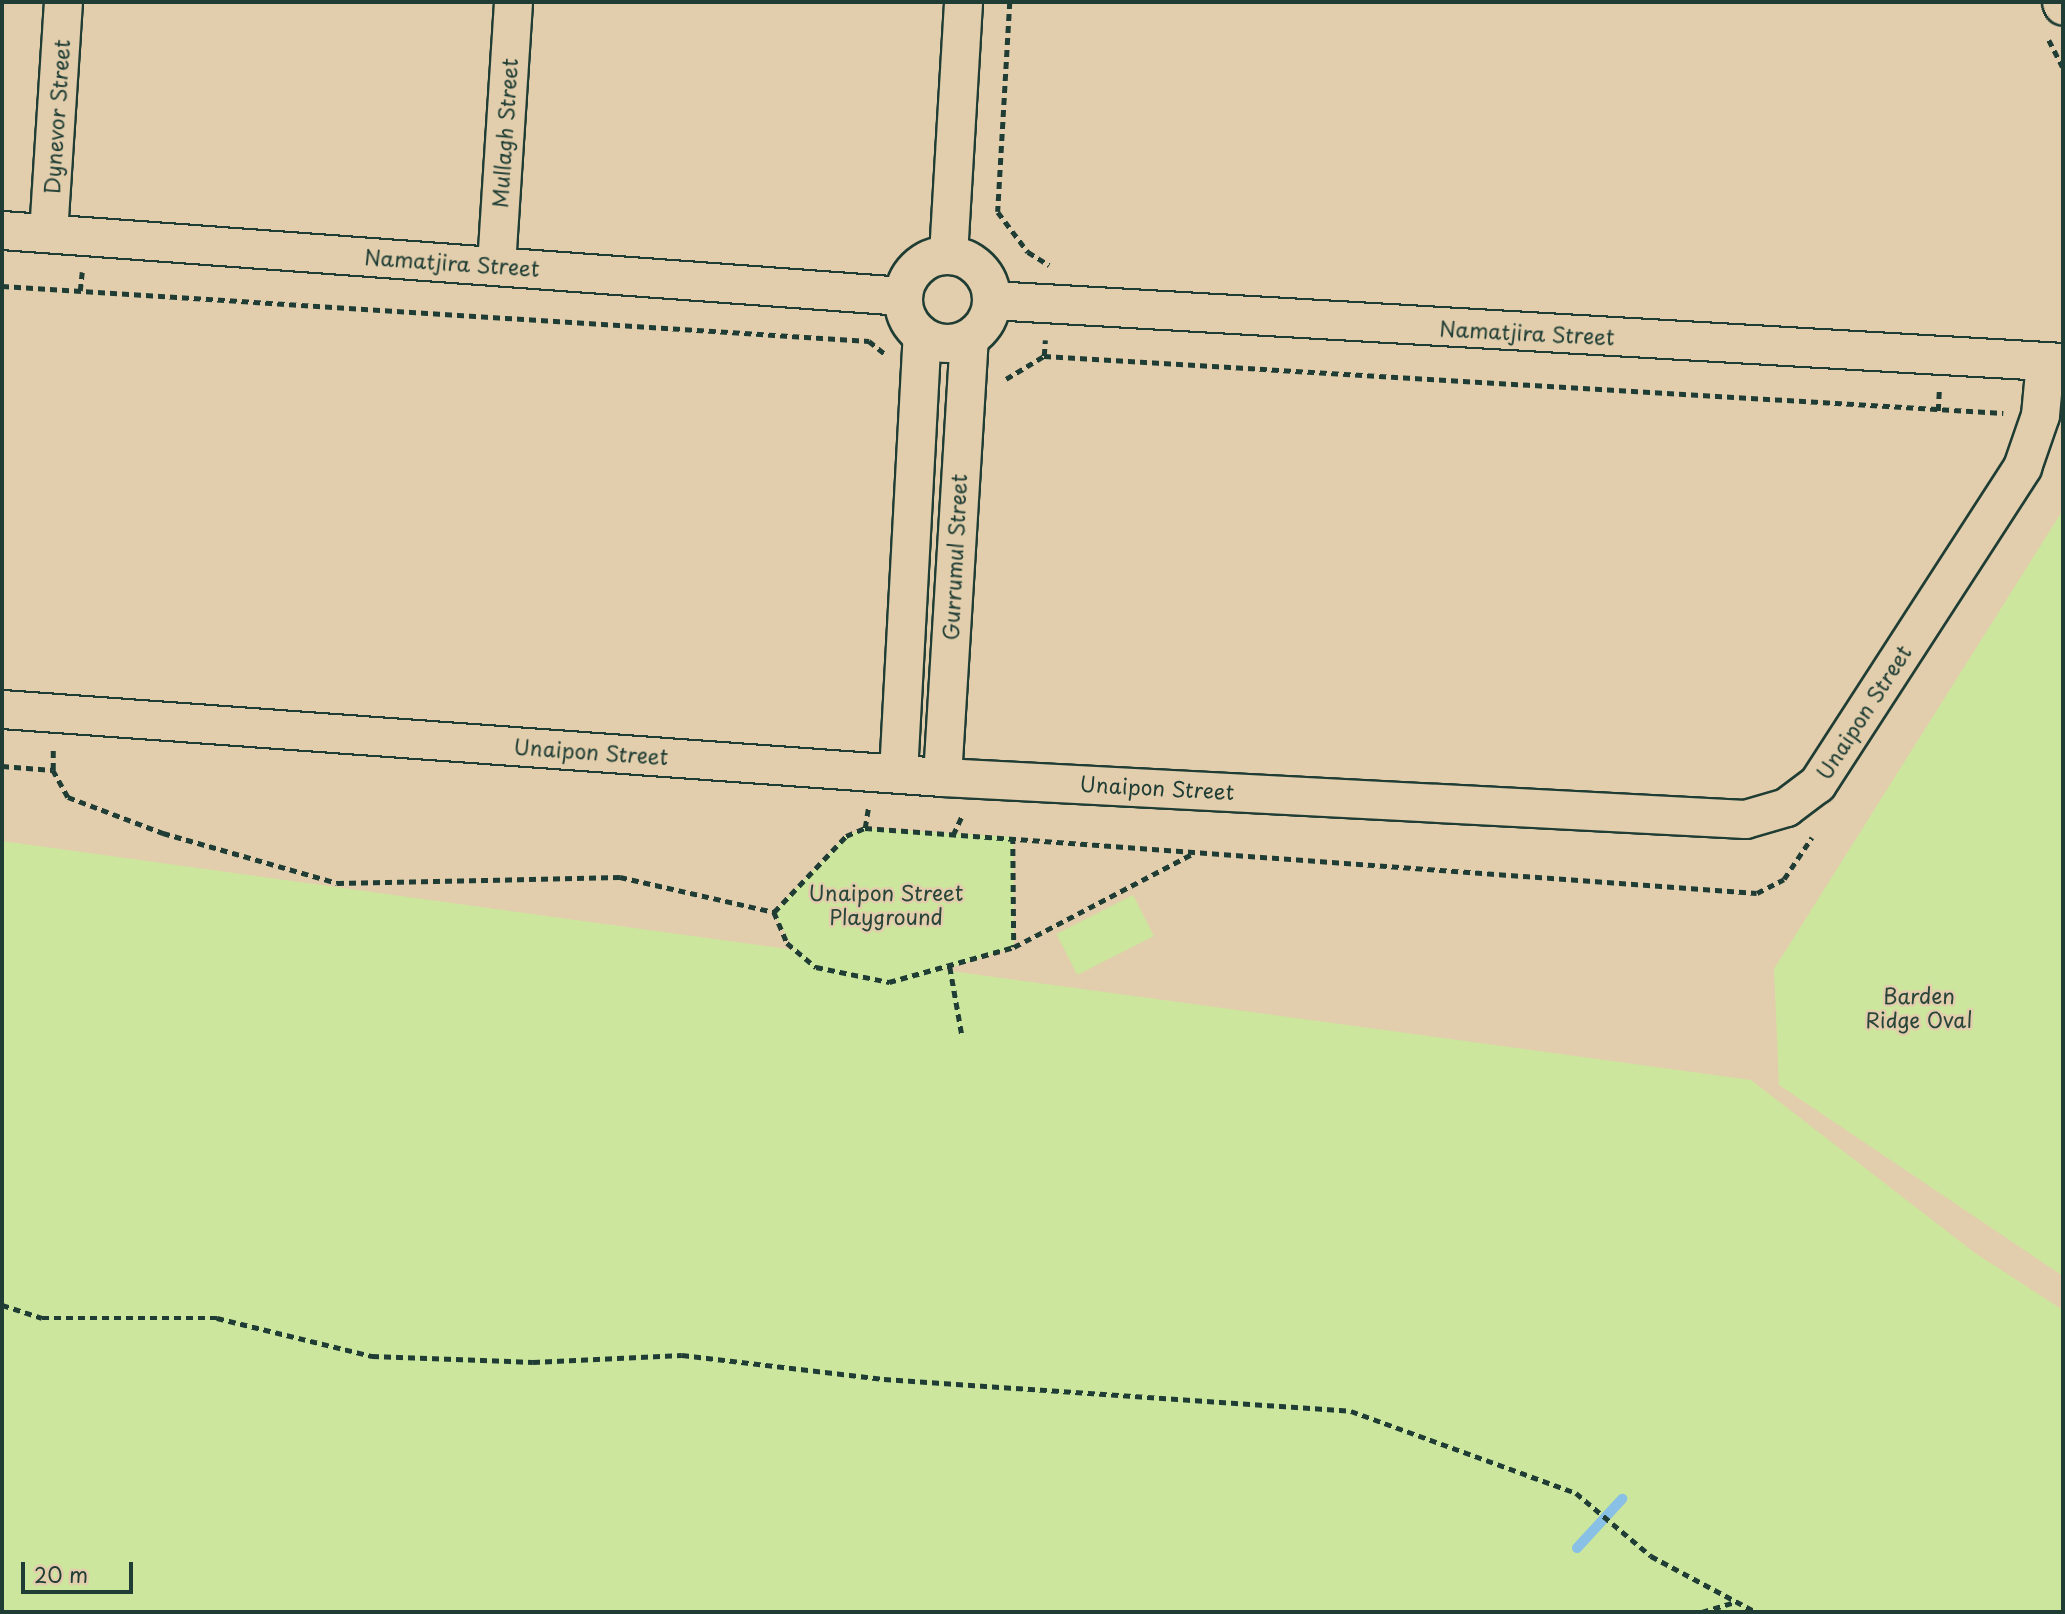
<!DOCTYPE html>
<html>
<head>
<meta charset="utf-8">
<style>
  body { margin:0 }
  #map { position:relative; width:2065px; height:1614px; overflow:hidden; background:#e2ceac; font-family:"Playpen Sans",sans-serif }
  div>[style] { position:absolute }
  [style*='--x'] { left:calc(var(--x)*1px); top:calc(var(--y)*1px); width:calc(var(--w)*1px); rotate:calc(var(--a)*1deg) }
  .green>* { inset:0; background:#cce69d; transform-origin:0 0 }
  .stream>* { height:10px; margin:-5px; padding:0 5px; transform-origin:5px; border-radius:5px; background:#88c0e6 }
  .path>* { height:4.5px; margin-top:-2.25px; transform-origin:0; background:repeating-linear-gradient(90deg,#1f3d34 0 7px,transparent 0 12px) }
  .roads { filter:drop-shadow(2px 0 #1f3d34) drop-shadow(-2px 0 #1f3d34) drop-shadow(0 2px #1f3d34) drop-shadow(0 -2px #1f3d34) }
  .street>* { height:37px; margin:-18.5px; padding:0 18.5px; transform-origin:18.5px; border-radius:18.5px; background:#e2ceac }
  .street>.ring { margin:-18.5px; padding:0; box-sizing:content-box; background:none; border:37px solid #e2ceac; border-radius:50% }
  span { translate:-50% -50%; white-space:nowrap; text-align:center; line-height:1.15; -webkit-text-stroke:5px #e2ceac; paint-order:stroke }
  .street-label { font-size:21px; color:#1f3d34 }
  .park-label { font-size:21px; color:#284539 }
  .frame { position:absolute; inset:0; border:4px solid #1f3d34; pointer-events:none }
  .scale { position:absolute; left:21px; top:1562px; width:112px; height:32px; box-sizing:border-box; border:4px solid #1f3d34; border-top:0; padding-left:9px; font-size:21px; line-height:24px; white-space:nowrap; color:#1f3d34; -webkit-text-stroke:5px #e2ceac; paint-order:stroke }
</style>
</head>
<body>
<div id="map">
  <div class="green">
    <div style="clip-path:polygon(2063px 510px,2063px 1276px,1779px 1085px,1774px 969px)"></div>
    <div style="clip-path:polygon(865px 828px,1013px 837px,1014px 947px,943px 970px,1751px 1080px,1975px 1253px,2063px 1310px,2063px 1612px,2px 1612px,2px 841px,794px 950px,774px 912px,846px 836px)"></div>
    <div style="left:1133px;top:895px;width:46px;height:86px;rotate:63deg"></div>
  </div>
  <div class="stream">
    <div style="--x:1577;--y:1548;--w:67;--a:-47.4"></div>
  </div>
  <div class="path">
    <div style="--x:1010;--y:2;--w:210;--a:93.3"></div>
    <div style="--x:998;--y:212;--w:50;--a:53.1"></div>
    <div style="--x:1028;--y:252;--w:25;--a:32"></div>
    <div style="--x:2049;--y:40;--w:30;--a:63"></div>
    <div style="--x:2;--y:286;--w:869;--a:3.63"></div>
    <div style="--x:869;--y:341;--w:21;--a:39"></div>
    <div style="--x:80;--y:291;--w:19;--a:-84"></div>
    <div style="--x:1044;--y:356;--w:16;--a:-86"></div>
    <div style="--x:1006;--y:379;--w:44;--a:-31.2"></div>
    <div style="--x:1044;--y:356;--w:961;--a:3.4"></div>
    <div style="--x:1938;--y:411;--w:20;--a:-87"></div>
    <div style="--x:2;--y:766;--w:51;--a:4.5"></div>
    <div style="--x:53;--y:770;--w:31;--a:61"></div>
    <div style="--x:68;--y:797;--w:102;--a:20.8"></div>
    <div style="--x:163;--y:833;--w:181;--a:16"></div>
    <div style="--x:337;--y:883;--w:283;--a:-1.2"></div>
    <div style="--x:620;--y:877;--w:158;--a:12.8"></div>
    <div style="--x:774;--y:912;--w:105;--a:-46.5"></div>
    <div style="--x:846;--y:836;--w:21;--a:-23"></div>
    <div style="--x:865;--y:828;--w:894;--a:4.17"></div>
    <div style="--x:1757;--y:893;--w:30;--a:-27"></div>
    <div style="--x:1784;--y:879;--w:50;--a:-56.3"></div>
    <div style="--x:53;--y:770;--w:20;--a:-90"></div>
    <div style="--x:865;--y:828;--w:20;--a:-81"></div>
    <div style="--x:953;--y:835;--w:23;--a:-65"></div>
    <div style="--x:1013;--y:837;--w:110;--a:89.5"></div>
    <div style="--x:774;--y:912;--w:34;--a:67"></div>
    <div style="--x:787;--y:943;--w:38;--a:40"></div>
    <div style="--x:816;--y:967;--w:75;--a:11.6"></div>
    <div style="--x:889;--y:982;--w:130;--a:-15.6"></div>
    <div style="--x:1014;--y:947;--w:203;--a:-27.6"></div>
    <div style="--x:950;--y:967;--w:69;--a:80"></div>
    <div style="--x:2;--y:1305;--w:42;--a:18"></div>
    <div style="--x:42;--y:1318;--w:175;--a:0"></div>
    <div style="--x:217;--y:1318;--w:160;--a:13.8"></div>
    <div style="--x:372;--y:1356;--w:161;--a:2.1"></div>
    <div style="--x:533;--y:1362;--w:149;--a:-2.7"></div>
    <div style="--x:682;--y:1355;--w:203;--a:6.8"></div>
    <div style="--x:884;--y:1379;--w:468;--a:3.9"></div>
    <div style="--x:1351;--y:1411;--w:239;--a:20"></div>
    <div style="--x:1576;--y:1493;--w:98;--a:40"></div>
    <div style="--x:1651;--y:1556;--w:119;--a:28.1"></div>
    <div style="--x:1702;--y:1612;--w:34;--a:-17"></div>
  </div>
  <div class="roads">
    <div class="street">
      <div style="--x:2061;--y:2;--w:4;--a:63"></div>
      <div style="--x:2;--y:230;--w:903;--a:4.19"></div>
      <div style="--x:48;--y:233;--w:231;--a:-86.3"></div>
      <div style="--x:948;--y:255;--w:253;--a:-86.6"></div>
      <div class="ring" style="left:903px;top:255px;width:51px;height:51px"></div>
      <div style="--x:496;--y:265;--w:264;--a:-86.3"></div>
      <div style="--x:991;--y:300;--w:1074;--a:3.31"></div>
      <div style="--x:2;--y:709;--w:942;--a:4.14"></div>
      <div style="--x:942;--y:777;--w:804;--a:2.99"></div>
      <div style="--x:1745;--y:819;--w:43;--a:-16.3"></div>
      <div style="--x:1786;--y:807;--w:39;--a:-37"></div>
      <div style="--x:1817;--y:784;--w:378;--a:-57.1"></div>
      <div style="--x:2022;--y:467;--w:55;--a:-70.9"></div>
      <div style="--x:2040;--y:415;--w:54;--a:-84.7"></div>
      <div style="--x:898;--y:773;--w:438;--a:-86.9"></div>
      <div style="--x:942;--y:777;--w:440;--a:-86.5"></div>
    </div>
  </div>
  <div class="street-label">
    <span style="left:56px;top:117px;rotate:-86deg">Dynevor Street</span>
    <span style="left:504px;top:133px;rotate:-86deg">Mullagh Street</span>
    <span style="left:452px;top:262px;rotate:4deg">Namatjira Street</span>
    <span style="left:1527px;top:332px;rotate:3deg">Namatjira Street</span>
    <span style="left:954px;top:557px;rotate:-87deg">Gurrumul Street</span>
    <span style="left:1863px;top:712px;rotate:-57deg">Unaipon Street</span>
    <span style="left:591px;top:751px;rotate:4deg">Unaipon Street</span>
    <span style="left:1157px;top:787px;rotate:3deg">Unaipon Street</span>
  </div>
  <div class="park-label">
    <span style="left:886px;top:904px">Unaipon Street<br>Playground</span>
    <span style="left:1919px;top:1007px">Barden<br>Ridge Oval</span>
  </div>
  <div class="frame"></div>
  <div class="scale">20 m</div>
</div>
</body>
</html>
